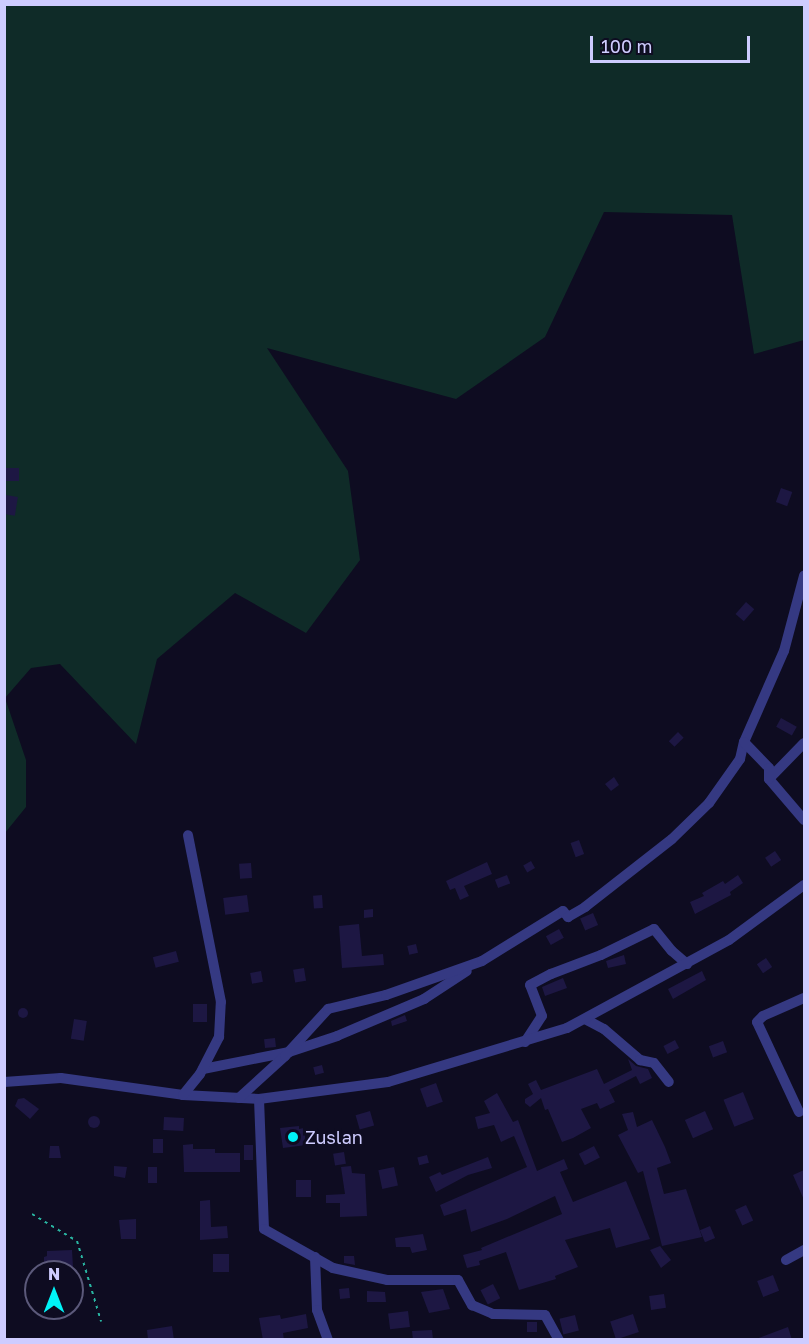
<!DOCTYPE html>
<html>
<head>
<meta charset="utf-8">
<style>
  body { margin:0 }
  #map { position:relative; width:809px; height:1344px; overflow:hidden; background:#0e0c21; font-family:"Golos Text",sans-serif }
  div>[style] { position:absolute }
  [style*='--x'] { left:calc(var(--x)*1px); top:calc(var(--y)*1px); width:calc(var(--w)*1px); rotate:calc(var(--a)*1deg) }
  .green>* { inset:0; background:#0f2b28 }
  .building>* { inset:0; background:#1d1743; transform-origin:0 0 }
  .round { border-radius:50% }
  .path>* { height:2px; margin-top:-1px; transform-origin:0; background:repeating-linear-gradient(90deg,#29b6a2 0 3px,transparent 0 7.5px) }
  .street>* { height:10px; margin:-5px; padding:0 5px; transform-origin:5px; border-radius:5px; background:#353982 }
  .dots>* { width:16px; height:16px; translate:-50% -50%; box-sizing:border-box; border:3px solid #0e0c21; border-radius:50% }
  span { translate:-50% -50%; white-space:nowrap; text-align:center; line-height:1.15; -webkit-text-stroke:6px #0e0c21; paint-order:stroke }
  .poi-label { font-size:18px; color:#ceccff }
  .left { translate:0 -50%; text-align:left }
  .frame { position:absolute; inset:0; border:6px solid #ceccff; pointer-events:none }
  .north { position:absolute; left:24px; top:1260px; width:60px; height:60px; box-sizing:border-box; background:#0e0c21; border:2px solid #5b597a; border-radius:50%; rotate:0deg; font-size:16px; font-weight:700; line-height:24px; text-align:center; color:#ceccff }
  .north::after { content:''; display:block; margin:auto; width:21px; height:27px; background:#00f3f7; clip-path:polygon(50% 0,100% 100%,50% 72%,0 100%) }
  .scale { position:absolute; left:590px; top:36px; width:160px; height:27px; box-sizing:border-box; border:3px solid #ceccff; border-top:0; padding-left:8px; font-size:18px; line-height:21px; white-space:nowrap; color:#ceccff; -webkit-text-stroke:4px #0e0c21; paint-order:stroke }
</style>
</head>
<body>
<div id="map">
  <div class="green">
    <div style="clip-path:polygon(5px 5px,804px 5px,804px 340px,754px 354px,732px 215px,604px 212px,545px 337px,456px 399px,267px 348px,348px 471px,360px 560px,306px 633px,235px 593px,157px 659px,136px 744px,60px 664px,31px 668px,5px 698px,26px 760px,26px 807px,5px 833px)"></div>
  </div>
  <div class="building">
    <div style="left:19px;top:468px;width:13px;height:15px;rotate:90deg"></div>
    <div style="left:781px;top:488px;width:12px;height:15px;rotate:20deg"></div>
    <div style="left:6px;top:495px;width:12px;height:19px;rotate:9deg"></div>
    <div style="left:746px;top:602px;width:11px;height:16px;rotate:41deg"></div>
    <div style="left:781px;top:718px;width:18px;height:10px;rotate:29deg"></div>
    <div style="left:678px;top:732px;width:8px;height:13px;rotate:45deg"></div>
    <div style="clip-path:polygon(614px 777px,619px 785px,611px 791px,605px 784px)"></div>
    <div style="left:579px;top:840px;width:15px;height:9px;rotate:70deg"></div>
    <div style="left:775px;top:851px;width:11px;height:12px;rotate:56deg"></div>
    <div style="left:531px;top:861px;width:8px;height:9px;rotate:60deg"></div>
    <div style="clip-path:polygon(487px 862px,492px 874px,464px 886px,469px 896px,460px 900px,455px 888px,450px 890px,446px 881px)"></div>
    <div style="left:251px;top:863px;width:15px;height:12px;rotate:86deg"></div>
    <div style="left:507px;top:875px;width:9px;height:13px;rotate:69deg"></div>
    <div style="clip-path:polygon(738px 875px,743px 883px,730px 892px,731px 895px,695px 914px,690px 902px,704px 896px,702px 893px,723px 881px,725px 884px)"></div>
    <div style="left:247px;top:895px;width:17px;height:24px;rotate:83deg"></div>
    <div style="left:322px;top:895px;width:13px;height:9px;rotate:86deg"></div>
    <div style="clip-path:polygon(373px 909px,373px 917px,364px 918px,364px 910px)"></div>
    <div style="left:593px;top:913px;width:13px;height:14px;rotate:67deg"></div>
    <div style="clip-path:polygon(359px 924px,362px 956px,383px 954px,384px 965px,342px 968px,339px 926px)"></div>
    <div style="left:559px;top:929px;width:10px;height:15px;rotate:61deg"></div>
    <div style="left:416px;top:944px;width:9px;height:9px;rotate:77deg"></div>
    <div style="left:176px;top:951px;width:11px;height:24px;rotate:75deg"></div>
    <div style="clip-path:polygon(624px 955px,626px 964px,608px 968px,606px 961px)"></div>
    <div style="left:766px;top:958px;width:11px;height:11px;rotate:56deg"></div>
    <div style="left:304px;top:968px;width:13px;height:11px;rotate:81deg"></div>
    <div style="left:261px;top:971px;width:11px;height:11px;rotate:80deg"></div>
    <div style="clip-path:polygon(702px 971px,706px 980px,673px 999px,668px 989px)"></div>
    <div style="clip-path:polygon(563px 978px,567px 988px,545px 996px,542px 987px)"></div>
    <div style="left:193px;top:1004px;width:14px;height:18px"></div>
    <div class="round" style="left:18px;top:1008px;width:10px;height:10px"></div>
    <div style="clip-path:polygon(405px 1015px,407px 1021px,392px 1026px,391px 1021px)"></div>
    <div style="left:74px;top:1019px;width:13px;height:20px;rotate:9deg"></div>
    <div style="left:275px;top:1038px;width:9px;height:11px;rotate:84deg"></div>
    <div style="left:675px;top:1040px;width:9px;height:13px;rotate:63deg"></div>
    <div style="left:723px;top:1041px;width:12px;height:15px;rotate:70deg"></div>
    <div style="clip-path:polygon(628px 1059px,636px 1066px,648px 1069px,652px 1078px,640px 1084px,636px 1076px,609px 1090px,615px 1102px,600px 1109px,597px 1103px,581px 1109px,591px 1128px,573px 1138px,562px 1142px,548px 1109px,545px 1110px,541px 1098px,530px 1107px,525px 1103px,525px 1099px,533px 1094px,528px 1084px,536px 1080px,541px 1090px,597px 1069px,604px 1084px,632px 1070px)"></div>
    <div style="left:322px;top:1065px;width:8px;height:9px;rotate:76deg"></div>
    <div style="left:436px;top:1083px;width:20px;height:17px;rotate:70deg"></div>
    <div style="left:743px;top:1092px;width:29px;height:21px;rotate:68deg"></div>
    <div style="clip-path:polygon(497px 1093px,513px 1122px,518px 1120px,537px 1171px,564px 1159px,568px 1169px,560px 1172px,573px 1202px,626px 1181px,650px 1239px,616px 1248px,610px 1228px,565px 1240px,578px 1267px,555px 1276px,556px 1279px,519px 1290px,506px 1252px,479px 1261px,480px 1265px,467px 1268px,463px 1255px,482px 1250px,481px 1248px,562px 1214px,555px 1196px,507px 1219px,471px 1232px,466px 1209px,444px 1216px,440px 1205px,527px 1167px,514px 1136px,501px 1142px,494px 1125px,478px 1129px,475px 1117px,490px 1113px,484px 1101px)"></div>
    <div style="clip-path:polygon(24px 1098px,39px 1109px,30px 1119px,15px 1106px,18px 1099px)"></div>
    <div style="left:370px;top:1111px;width:15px;height:15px;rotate:74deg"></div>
    <div style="left:705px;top:1111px;width:20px;height:22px;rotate:66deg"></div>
    <div style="clip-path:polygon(633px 1112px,637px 1127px,652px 1120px,665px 1147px,671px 1163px,657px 1168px,664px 1194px,686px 1189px,702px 1237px,662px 1246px,643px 1171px,638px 1173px,618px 1135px,628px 1130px,622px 1114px)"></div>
    <div class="round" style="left:88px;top:1116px;width:12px;height:12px"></div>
    <div style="left:164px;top:1117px;width:20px;height:13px;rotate:3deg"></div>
    <div style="clip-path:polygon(299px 1126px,299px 1129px,304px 1128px,306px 1145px,283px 1148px,280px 1128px)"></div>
    <div style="left:163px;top:1139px;width:14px;height:10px;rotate:90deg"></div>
    <div style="clip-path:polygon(193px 1144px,193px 1149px,215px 1149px,215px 1153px,240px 1153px,240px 1172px,184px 1172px,183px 1145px)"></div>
    <div style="left:244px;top:1145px;width:9px;height:15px"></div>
    <div style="clip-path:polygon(50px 1146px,59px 1146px,61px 1158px,49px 1158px)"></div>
    <div style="left:594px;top:1146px;width:13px;height:17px;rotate:63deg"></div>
    <div style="left:344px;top:1152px;width:12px;height:11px;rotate:81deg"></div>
    <div style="left:427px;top:1155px;width:8px;height:10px;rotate:76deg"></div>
    <div style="clip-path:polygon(488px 1157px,492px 1168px,468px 1175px,436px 1192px,429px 1177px,440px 1172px,442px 1175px)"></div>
    <div style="clip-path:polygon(114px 1166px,127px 1167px,125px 1178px,114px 1176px)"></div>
    <div style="clip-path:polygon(351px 1166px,352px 1173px,365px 1174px,367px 1216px,340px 1217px,340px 1203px,326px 1203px,326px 1195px,345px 1194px,341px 1167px)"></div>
    <div style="left:148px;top:1167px;width:9px;height:16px"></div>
    <div style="left:394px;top:1167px;width:19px;height:16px;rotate:78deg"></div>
    <div style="clip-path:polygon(804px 1170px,804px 1200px,793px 1175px)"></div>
    <div style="left:296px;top:1180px;width:15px;height:17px"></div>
    <div style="clip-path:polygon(210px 1200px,211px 1227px,227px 1226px,228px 1238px,200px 1240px,200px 1201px)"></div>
    <div style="left:746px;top:1205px;width:17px;height:12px;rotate:65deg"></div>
    <div style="clip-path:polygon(136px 1219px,136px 1239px,121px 1239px,119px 1220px)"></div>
    <div style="left:710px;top:1226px;width:13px;height:11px;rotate:67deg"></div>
    <div style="clip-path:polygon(423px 1234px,427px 1250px,412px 1253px,410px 1247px,396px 1247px,395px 1238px)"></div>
    <div style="clip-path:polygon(660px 1246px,671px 1260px,661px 1268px,650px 1250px)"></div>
    <div style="clip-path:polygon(72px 1250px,73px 1267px,69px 1272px,44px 1272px,44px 1257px,47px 1256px,47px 1251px)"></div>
    <div style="left:213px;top:1254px;width:16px;height:18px"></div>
    <div style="clip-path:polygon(344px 1256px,354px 1256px,355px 1265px,344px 1263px)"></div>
    <div style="left:773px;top:1275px;width:17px;height:17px;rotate:69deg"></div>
    <div style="left:493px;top:1284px;width:16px;height:14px;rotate:63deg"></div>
    <div style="left:349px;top:1288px;width:10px;height:10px;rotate:84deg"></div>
    <div style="clip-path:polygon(443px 1289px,450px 1309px,429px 1313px,421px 1292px)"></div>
    <div style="clip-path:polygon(367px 1291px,385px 1292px,386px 1302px,367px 1302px)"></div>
    <div style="left:664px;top:1294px;width:14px;height:15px;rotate:82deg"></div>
    <div style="left:408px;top:1311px;width:16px;height:20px;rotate:83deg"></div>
    <div style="clip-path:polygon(306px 1314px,308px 1328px,283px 1333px,284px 1340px,263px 1340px,259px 1318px,280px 1315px,281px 1319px)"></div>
    <div style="left:633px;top:1314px;width:19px;height:24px;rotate:72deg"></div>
    <div style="left:575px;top:1315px;width:16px;height:16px;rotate:76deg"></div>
    <div style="left:527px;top:1322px;width:10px;height:10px"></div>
    <div style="clip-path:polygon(172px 1326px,174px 1340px,148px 1340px,147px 1330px)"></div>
    <div style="clip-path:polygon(788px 1327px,792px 1340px,756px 1340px,756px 1339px)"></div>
    <div style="clip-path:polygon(432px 1330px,433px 1340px,413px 1340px,412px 1331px)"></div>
  </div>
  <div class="path">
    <div style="--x:32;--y:1214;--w:52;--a:31"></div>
    <div style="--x:77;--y:1241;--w:84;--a:73.3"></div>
  </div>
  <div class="street">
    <div style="--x:744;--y:742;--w:99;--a:-66.3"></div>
    <div style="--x:784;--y:651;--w:78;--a:-75.1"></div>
    <div style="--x:804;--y:743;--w:50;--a:134.2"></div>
    <div style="--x:769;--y:779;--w:54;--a:49.5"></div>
    <div style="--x:585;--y:1019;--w:21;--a:28"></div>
    <div style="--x:604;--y:1029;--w:48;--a:40.7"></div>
    <div style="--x:640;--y:1060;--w:14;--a:12"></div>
    <div style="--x:654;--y:1063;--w:24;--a:52"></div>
    <div style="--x:525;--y:1042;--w:31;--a:-57"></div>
    <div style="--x:542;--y:1016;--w:33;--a:-111"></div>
    <div style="--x:530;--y:985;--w:24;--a:-28"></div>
    <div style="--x:551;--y:974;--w:53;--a:-20.8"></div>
    <div style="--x:601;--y:955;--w:59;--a:-26.1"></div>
    <div style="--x:654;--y:929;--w:28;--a:51"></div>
    <div style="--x:672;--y:951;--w:20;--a:41"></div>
    <div style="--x:203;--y:1069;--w:88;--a:-11.2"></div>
    <div style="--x:289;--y:1052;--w:51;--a:-18.4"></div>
    <div style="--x:337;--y:1036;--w:95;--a:-23"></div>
    <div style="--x:424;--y:999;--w:51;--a:-33.1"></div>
    <div style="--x:4;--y:1082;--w:57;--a:-4"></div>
    <div style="--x:61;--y:1078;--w:123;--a:7.9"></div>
    <div style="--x:183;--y:1095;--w:76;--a:3"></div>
    <div style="--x:259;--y:1099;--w:130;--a:-7.5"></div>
    <div style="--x:388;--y:1082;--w:187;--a:-16.8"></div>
    <div style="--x:567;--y:1028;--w:184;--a:-28.5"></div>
    <div style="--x:729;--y:940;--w:93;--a:-36.3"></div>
    <div style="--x:183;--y:1095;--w:27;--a:-51"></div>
    <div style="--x:200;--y:1074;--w:42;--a:-62.8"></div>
    <div style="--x:219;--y:1037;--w:35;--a:-87"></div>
    <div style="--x:221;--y:1002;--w:170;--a:-101.2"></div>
    <div style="--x:239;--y:1098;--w:62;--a:-42.4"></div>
    <div style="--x:285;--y:1056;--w:64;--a:-47.5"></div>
    <div style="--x:328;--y:1009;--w:60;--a:-13.6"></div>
    <div style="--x:386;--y:995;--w:102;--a:-19.5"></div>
    <div style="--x:482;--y:961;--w:95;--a:-31.7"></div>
    <div style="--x:563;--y:911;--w:8;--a:50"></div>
    <div style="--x:568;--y:917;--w:20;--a:-30"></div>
    <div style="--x:585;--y:907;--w:110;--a:-38"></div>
    <div style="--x:672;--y:839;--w:52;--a:-44.2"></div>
    <div style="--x:709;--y:803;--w:54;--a:-54.8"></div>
    <div style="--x:740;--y:759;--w:17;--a:-77"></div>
    <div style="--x:744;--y:742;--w:36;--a:46"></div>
    <div style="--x:769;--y:768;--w:11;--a:90"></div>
    <div style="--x:259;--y:1099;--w:130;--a:87.8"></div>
    <div style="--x:264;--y:1229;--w:79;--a:29.5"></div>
    <div style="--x:333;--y:1268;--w:55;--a:12.5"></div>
    <div style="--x:387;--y:1280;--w:71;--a:0"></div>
    <div style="--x:458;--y:1280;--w:29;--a:61"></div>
    <div style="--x:472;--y:1305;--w:23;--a:23"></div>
    <div style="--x:493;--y:1314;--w:52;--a:1.1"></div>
    <div style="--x:545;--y:1315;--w:29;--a:61"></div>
    <div style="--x:799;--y:1112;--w:99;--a:-115"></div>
    <div style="--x:757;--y:1022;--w:8;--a:-45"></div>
    <div style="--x:763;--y:1016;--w:45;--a:-23.7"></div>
    <div style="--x:315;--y:1257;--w:53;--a:87.8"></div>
    <div style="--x:317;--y:1310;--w:32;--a:70"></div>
    <div style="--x:786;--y:1260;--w:21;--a:-29"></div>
  </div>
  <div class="dots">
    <div style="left:293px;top:1137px;background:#00f3f7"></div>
  </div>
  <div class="poi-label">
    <span class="left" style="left:305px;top:1137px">Zuslan</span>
  </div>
  <div class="frame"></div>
  <div class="north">N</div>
  <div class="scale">100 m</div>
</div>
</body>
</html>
